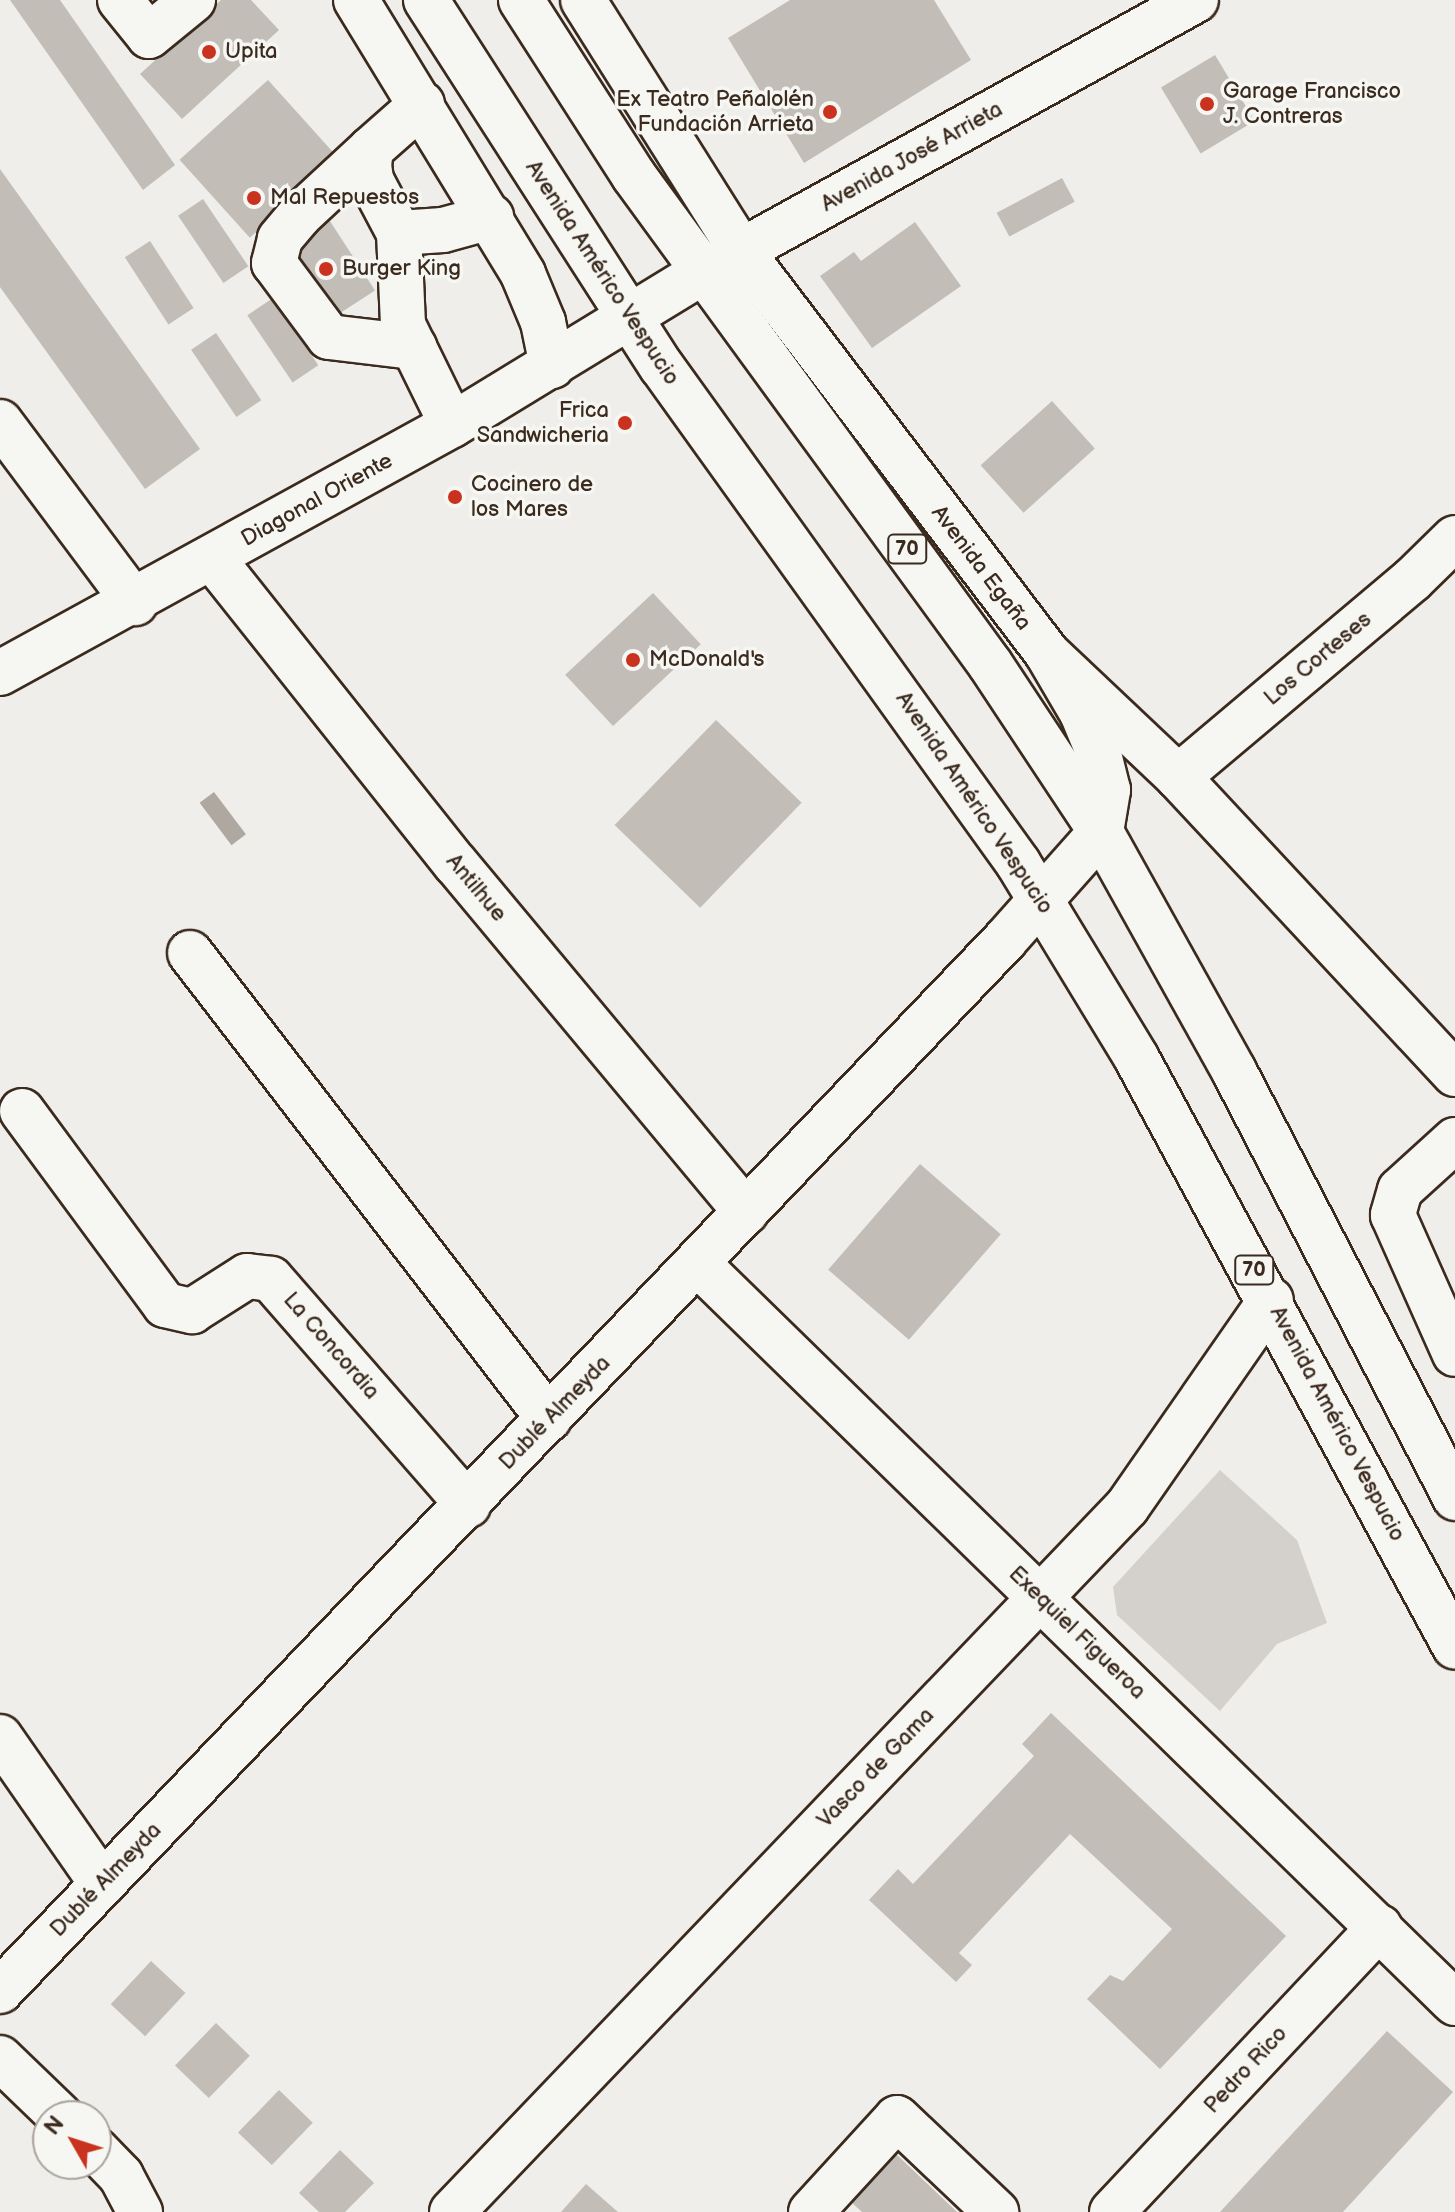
<!DOCTYPE html>
<html>
<head>
<meta charset="utf-8">
<style>
  body { margin:0 }
  #map { position:relative; width:1455px; height:2212px; overflow:hidden; background:#efeeea; font-family:"Balsamiq Sans",sans-serif }
  div>[style] { position:absolute }
  [style*='--x'] { left:calc(var(--x)*1px); top:calc(var(--y)*1px); width:calc(var(--w)*1px); rotate:calc(var(--a)*1deg) }
  .green>* { inset:0; background:#d4d1cc }
  .water>* { inset:0; background:#afa8a1; transform-origin:0 0 }
  .building>* { inset:0; background:#c2bdb7; transform-origin:0 0 }
  .roads { filter:drop-shadow(2px 0 #3b2a1e) drop-shadow(-2px 0 #3b2a1e) drop-shadow(0 2px #3b2a1e) drop-shadow(0 -2px #3b2a1e) }
  .minor>* { height:44px; margin:-22px; padding:0 22px; transform-origin:22px; border-radius:22px; background:#f6f6f2 }
  .major>* { height:44px; margin:-22px; padding:0 22px; transform-origin:22px; border-radius:22px; background:#f6f6f2 }
  .dots>* { width:22px; height:22px; translate:-50% -50%; box-sizing:border-box; border:4px solid #f6f6f2; border-radius:50% }
  span { translate:-50% -50%; white-space:nowrap; text-align:center; line-height:1.15; -webkit-text-stroke:7px #f6f6f2; paint-order:stroke }
  .shield-label span { padding:2px 6px; background:#f6f6f2; border:2px solid; border-radius:6px; -webkit-text-stroke-width:0 }
  .shield-label { font-size:20px; color:#3b2a1e; font-weight:700 }
  .poi-label { font-size:22px; color:#3b2a1e }
  .left { translate:0 -50%; text-align:left }
  .right { translate:-100% -50%; text-align:right }
  .street-label { font-size:22px; color:#3b2a1e }
  .north { position:absolute; left:32px; top:2100px; width:80px; height:80px; box-sizing:border-box; background:#f6f6f2; border:2px solid #aba49d; border-radius:50%; rotate:309deg; font-size:22px; font-weight:700; line-height:32px; text-align:center; color:#3b2a1e }
  .north::after { content:''; display:block; margin:auto; width:28px; height:36px; background:#c8321e; clip-path:polygon(50% 0,100% 100%,50% 72%,0 100%) }
</style>
</head>
<body>
<div id="map">
  <div class="green">
    <div style="clip-path:polygon(1220px 1470px,1297px 1540px,1327px 1623px,1277px 1644px,1220px 1711px,1117px 1615px,1113px 1587px)"></div>
  </div>
  <div class="water">
    <div style="left:214px;top:792px;width:53px;height:18px;rotate:53deg"></div>
  </div>
  <div class="building">
    <div style="clip-path:polygon(10px 0,60px 0,175px 165px,143px 190px)"></div>
    <div style="clip-path:polygon(221px 0,251px 0,279px 30px,182px 119px,140px 74px)"></div>
    <div style="clip-path:polygon(790px 0,934px 0,971px 60px,804px 163px,728px 38px)"></div>
    <div style="left:1215px;top:55px;width:77px;height:63px;rotate:59deg"></div>
    <div style="left:268px;top:80px;width:105px;height:119px;rotate:48deg"></div>
    <div style="clip-path:polygon(0 169px,200px 449px,145px 489px,0 287px)"></div>
    <div style="left:1062px;top:178px;width:27px;height:74px;rotate:62deg"></div>
    <div style="left:203px;top:199px;width:81px;height:30px;rotate:56deg"></div>
    <div style="left:326px;top:215px;width:90px;height:59px;rotate:57deg"></div>
    <div style="clip-path:polygon(915px 222px,961px 286px,872px 348px,820px 276px,854px 252px,861px 261px)"></div>
    <div style="left:150px;top:241px;width:80px;height:30px;rotate:57deg"></div>
    <div style="left:273px;top:298px;width:81px;height:31px;rotate:56deg"></div>
    <div style="left:216px;top:333px;width:81px;height:30px;rotate:56deg"></div>
    <div style="left:1052px;top:401px;width:64px;height:96px;rotate:48deg"></div>
    <div style="left:653px;top:593px;width:70px;height:120px;rotate:47deg"></div>
    <div style="left:716px;top:720px;width:119px;height:146px;rotate:44deg"></div>
    <div style="left:920px;top:1164px;width:107px;height:140px;rotate:41deg"></div>
    <div style="clip-path:polygon(1051px 1713px,1286px 1936px,1160px 2069px,1087px 1999px,1110px 1975px,1123px 1981px,1172px 1929px,1070px 1834px,959px 1953px,972px 1965px,956px 1982px,869px 1900px,898px 1869px,913px 1884px,1034px 1756px,1022px 1744px)"></div>
    <div style="left:151px;top:1961px;width:47px;height:59px;rotate:43deg"></div>
    <div style="left:216px;top:2023px;width:47px;height:59px;rotate:44deg"></div>
    <div style="clip-path:polygon(1387px 2031px,1453px 2092px,1343px 2212px,1220px 2212px)"></div>
    <div style="left:279px;top:2090px;width:47px;height:59px;rotate:44deg"></div>
    <div style="clip-path:polygon(340px 2150px,374px 2183px,345px 2212px,319px 2212px,299px 2193px)"></div>
    <div style="clip-path:polygon(896px 2154px,957px 2212px,862px 2212px,851px 2202px)"></div>
    <div style="clip-path:polygon(586px 2184px,618px 2212px,561px 2212px)"></div>
  </div>
  <div class="roads">
    <div class="minor">
      <div style="--x:120;--y:0;--w:46;--a:51.1"></div>
      <div style="--x:149;--y:36;--w:57;--a:-39.3"></div>
      <div style="--x:356;--y:0;--w:321;--a:58.6"></div>
      <div style="--x:523;--y:274;--w:52;--a:67.4"></div>
      <div style="--x:543;--y:322;--w:45;--a:78.4"></div>
      <div style="--x:583;--y:0;--w:298;--a:57.8"></div>
      <div style="--x:742;--y:252;--w:504;--a:52.74"></div>
      <div style="--x:1047;--y:653;--w:180;--a:43.4"></div>
      <div style="--x:1178;--y:777;--w:406;--a:47"></div>
      <div style="--x:422;--y:104;--w:68;--a:138.6"></div>
      <div style="--x:371;--y:149;--w:16;--a:97"></div>
      <div style="--x:369;--y:165;--w:15;--a:82"></div>
      <div style="--x:371;--y:180;--w:60;--a:62.2"></div>
      <div style="--x:399;--y:233;--w:92;--a:87.5"></div>
      <div style="--x:403;--y:325;--w:111;--a:63.9"></div>
      <div style="--x:371;--y:149;--w:98;--a:137.1"></div>
      <div style="--x:299;--y:216;--w:30;--a:130"></div>
      <div style="--x:280;--y:239;--w:25;--a:104"></div>
      <div style="--x:274;--y:263;--w:92;--a:53.4"></div>
      <div style="--x:329;--y:337;--w:86;--a:6.7"></div>
      <div style="--x:399;--y:233;--w:44;--a:-3.9"></div>
      <div style="--x:443;--y:230;--w:50;--a:-15.2"></div>
      <div style="--x:0;--y:422;--w:226;--a:53.3"></div>
      <div style="--x:213;--y:559;--w:390;--a:51.5"></div>
      <div style="--x:456;--y:864;--w:453;--a:50.2"></div>
      <div style="--x:1178;--y:777;--w:306;--a:-40.1"></div>
      <div style="--x:1412;--y:580;--w:60;--a:-44.3"></div>
      <div style="--x:190;--y:953;--w:588;--a:52.39"></div>
      <div style="--x:22;--y:1111;--w:241;--a:53.6"></div>
      <div style="--x:165;--y:1305;--w:28;--a:13"></div>
      <div style="--x:192;--y:1311;--w:65;--a:-32.5"></div>
      <div style="--x:247;--y:1276;--w:24;--a:7"></div>
      <div style="--x:271;--y:1279;--w:300;--a:48.9"></div>
      <div style="--x:1455;--y:1140;--w:74;--a:137.7"></div>
      <div style="--x:1400;--y:1190;--w:26;--a:106"></div>
      <div style="--x:1393;--y:1215;--w:152;--a:66"></div>
      <div style="--x:698;--y:1264;--w:1058;--a:44.31"></div>
      <div style="--x:0;--y:1737;--w:179;--a:55.2"></div>
      <div style="--x:0;--y:2058;--w:83;--a:44"></div>
      <div style="--x:96;--y:2150;--w:36;--a:46"></div>
      <div style="--x:121;--y:2176;--w:41;--a:62.2"></div>
      <div style="--x:452;--y:2212;--w:976;--a:-46.25"></div>
      <div style="--x:1127;--y:1507;--w:252;--a:-55.2"></div>
      <div style="--x:811;--y:2212;--w:127;--a:-47.5"></div>
      <div style="--x:897;--y:2118;--w:137;--a:43.5"></div>
      <div style="--x:1112;--y:2212;--w:391;--a:-46.8"></div>
    </div>
    <div class="major">
      <div style="--x:426;--y:0;--w:436;--a:57.3"></div>
      <div style="--x:662;--y:367;--w:611;--a:54.33"></div>
      <div style="--x:1018;--y:863;--w:229;--a:58.7"></div>
      <div style="--x:1137;--y:1059;--w:668;--a:61.59"></div>
      <div style="--x:521;--y:0;--w:209;--a:57.3"></div>
      <div style="--x:634;--y:176;--w:604;--a:53.89"></div>
      <div style="--x:990;--y:664;--w:201;--a:56.5"></div>
      <div style="--x:1101;--y:832;--w:274;--a:60.9"></div>
      <div style="--x:1234;--y:1071;--w:481;--a:62.6"></div>
      <div style="--x:0;--y:673;--w:516;--a:-28.75"></div>
      <div style="--x:452;--y:425;--w:294;--a:-31.4"></div>
      <div style="--x:703;--y:272;--w:563;--a:-28.89"></div>
      <div style="--x:0;--y:1991;--w:1454;--a:-46.28"></div>
      <div style="--x:1005;--y:940;--w:144;--a:-48.4"></div>
      <div style="--x:1101;--y:832;--w:43;--a:-80.5"></div>
      <div style="--x:1108;--y:790;--w:37;--a:-104"></div>
      <div style="--x:1099;--y:754;--w:44;--a:-112.5"></div>
      <div style="--x:1082;--y:713;--w:69;--a:-120.3"></div>
    </div>
  </div>
  <div class="dots">
    <div style="left:209px;top:52px;background:#c8321e"></div>
    <div style="left:1207px;top:104px;background:#c8321e"></div>
    <div style="left:830px;top:112px;background:#c8321e"></div>
    <div style="left:254px;top:198px;background:#c8321e"></div>
    <div style="left:326px;top:269px;background:#c8321e"></div>
    <div style="left:625px;top:423px;background:#c8321e"></div>
    <div style="left:455px;top:497px;background:#c8321e"></div>
    <div style="left:633px;top:660px;background:#c8321e"></div>
  </div>
  <div class="shield-label">
    <span style="left:907px;top:549px">70</span>
    <span style="left:1254px;top:1270px">70</span>
  </div>
  <div class="poi-label">
    <span class="left" style="left:225px;top:52px">Upita</span>
    <span class="left" style="left:1223px;top:104px">Garage Francisco<br>J. Contreras</span>
    <span class="right" style="left:814px;top:112px">Ex Teatro Peñalolén<br>Fundación Arrieta</span>
    <span class="left" style="left:270px;top:198px">Mal Repuestos</span>
    <span class="left" style="left:342px;top:269px">Burger King</span>
    <span class="right" style="left:609px;top:423px">Frica<br>Sandwicheria</span>
    <span class="left" style="left:471px;top:497px">Cocinero de<br>los Mares</span>
    <span class="left" style="left:649px;top:660px">McDonald's</span>
  </div>
  <div class="street-label">
    <span style="left:912px;top:157px;rotate:-29deg">Avenida José Arrieta</span>
    <span style="left:602px;top:273px;rotate:57deg">Avenida Américo Vespucio</span>
    <span style="left:317px;top:500px;rotate:-29deg">Diagonal Oriente</span>
    <span style="left:981px;top:568px;rotate:53deg">Avenida Egaña</span>
    <span style="left:1318px;top:659px;rotate:-40deg">Los Corteses</span>
    <span style="left:974px;top:803px;rotate:56deg">Avenida Américo Vespucio</span>
    <span style="left:476px;top:888px;rotate:50deg">Antilhue</span>
    <span style="left:331px;top:1346px;rotate:49deg">La Concordia</span>
    <span style="left:555px;top:1413px;rotate:-46deg">Dublé Almeyda</span>
    <span style="left:1337px;top:1424px;rotate:62deg">Avenida Américo Vespucio</span>
    <span style="left:1077px;top:1633px;rotate:44deg">Exequiel Figueroa</span>
    <span style="left:876px;top:1768px;rotate:-46deg">Vasco de Gama</span>
    <span style="left:106px;top:1880px;rotate:-46deg">Dublé Almeyda</span>
    <span style="left:1246px;top:2070px;rotate:-47deg">Pedro Rico</span>
  </div>
  <div class="north">N</div>
</div>
</body>
</html>
